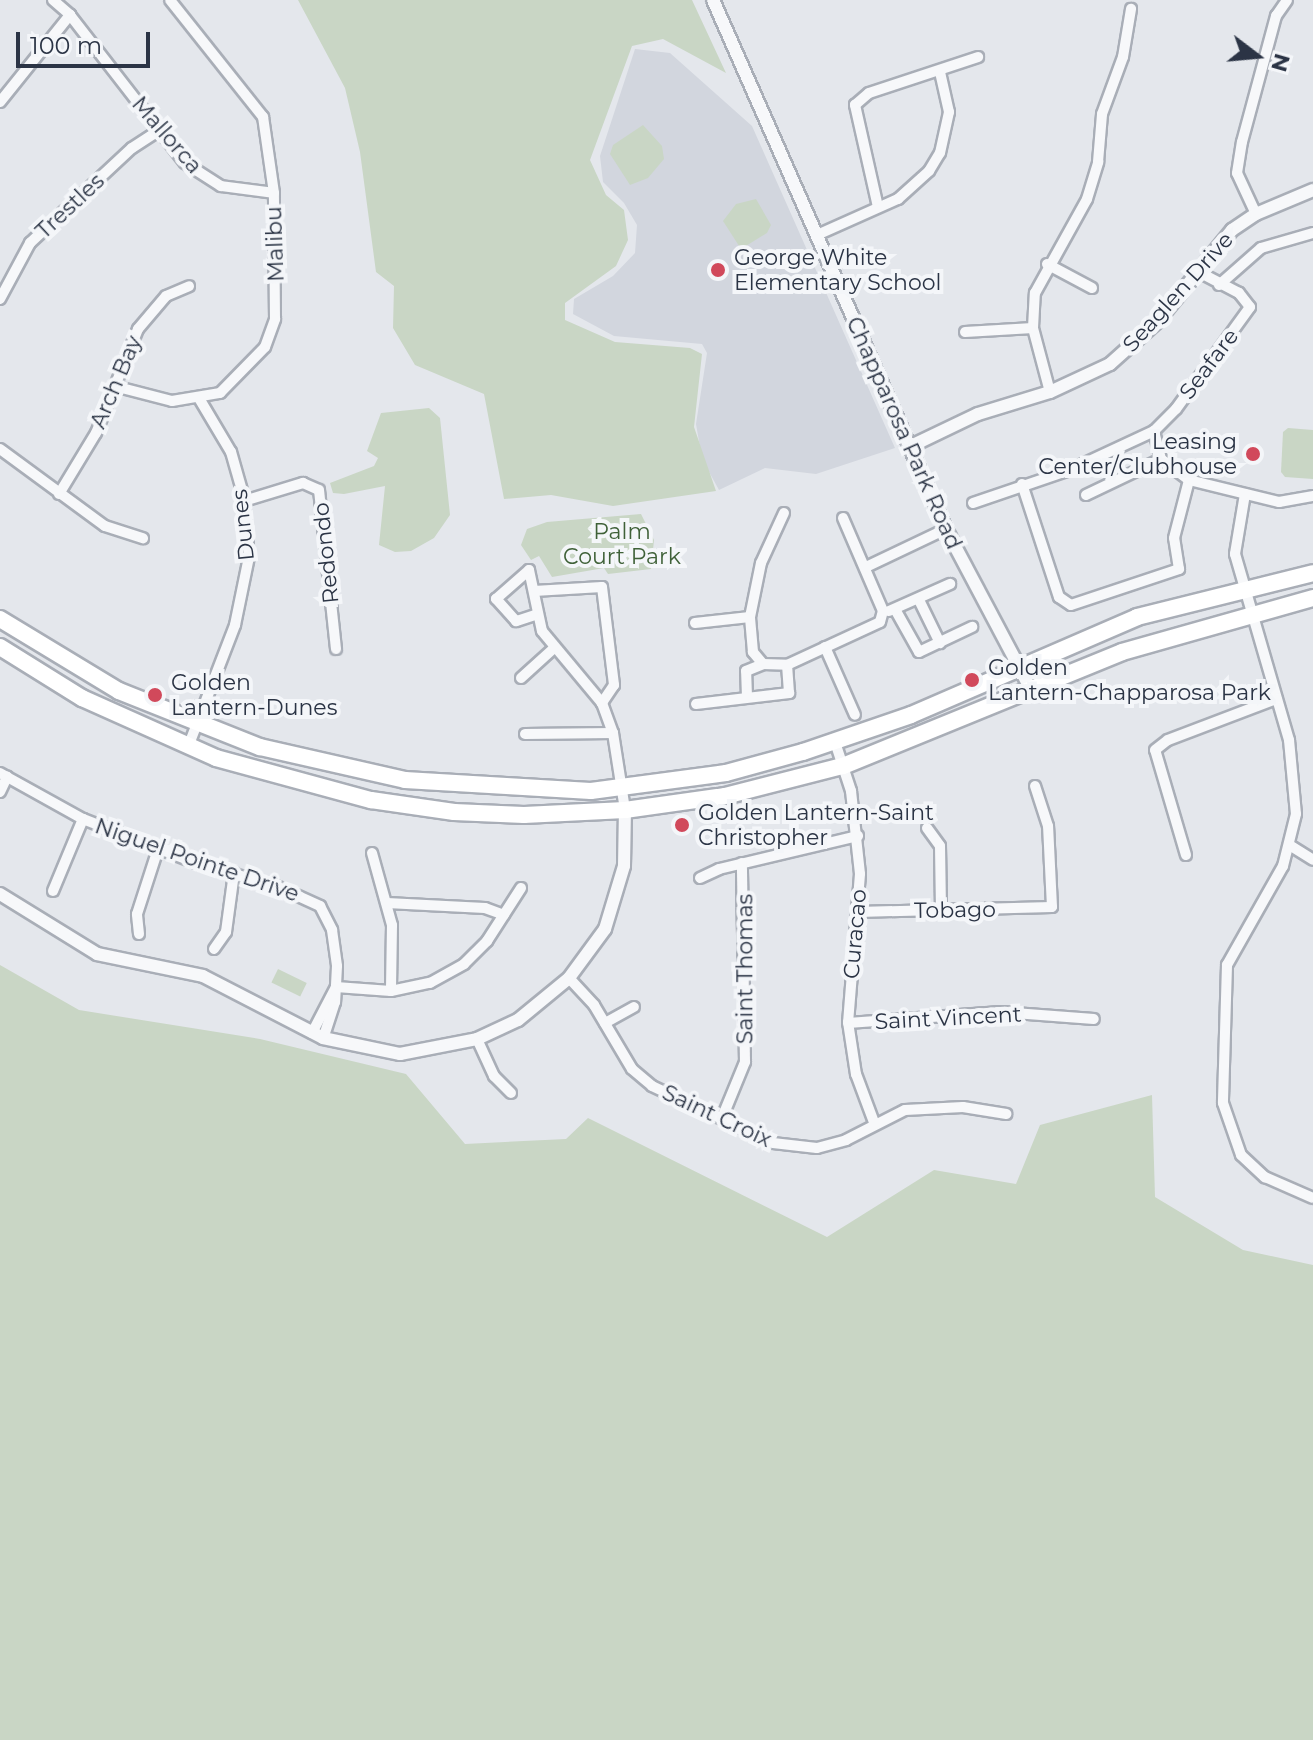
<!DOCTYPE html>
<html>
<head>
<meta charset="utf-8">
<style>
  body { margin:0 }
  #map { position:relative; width:1313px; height:1740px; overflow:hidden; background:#e4e7ec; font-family:Montserrat,sans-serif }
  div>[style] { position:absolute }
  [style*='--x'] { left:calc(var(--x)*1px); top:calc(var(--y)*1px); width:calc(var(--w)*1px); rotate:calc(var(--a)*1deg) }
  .built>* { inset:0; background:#d2d6de }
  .green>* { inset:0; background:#c9d6c5; transform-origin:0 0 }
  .roads { filter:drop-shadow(2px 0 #a9aeb7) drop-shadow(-2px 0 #a9aeb7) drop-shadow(0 2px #a9aeb7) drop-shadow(0 -2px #a9aeb7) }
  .minor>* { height:10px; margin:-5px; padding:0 5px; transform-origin:5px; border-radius:5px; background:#f7f8fa }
  .tertiary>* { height:12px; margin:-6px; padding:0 6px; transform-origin:6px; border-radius:6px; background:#f7f8fa }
  .primary>* { height:16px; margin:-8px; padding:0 8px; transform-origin:8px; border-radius:8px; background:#fff }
  .dots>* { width:22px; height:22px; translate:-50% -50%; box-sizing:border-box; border:4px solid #f4f6f9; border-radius:50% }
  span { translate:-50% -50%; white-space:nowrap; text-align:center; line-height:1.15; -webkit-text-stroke:8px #f4f6f9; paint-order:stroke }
  .street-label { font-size:22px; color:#2b3445 }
  .poi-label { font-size:22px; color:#2b3445 }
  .left { translate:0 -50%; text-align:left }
  .right { translate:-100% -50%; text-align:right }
  .park-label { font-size:22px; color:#3f6138 }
  .north { position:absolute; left:1217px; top:16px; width:80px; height:80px; -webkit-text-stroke:6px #f4f6f9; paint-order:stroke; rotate:106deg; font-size:22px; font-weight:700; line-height:32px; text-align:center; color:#2b3445 }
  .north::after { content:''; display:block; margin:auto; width:28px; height:36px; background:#2b3445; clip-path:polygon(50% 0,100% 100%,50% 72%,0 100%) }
  .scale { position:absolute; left:16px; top:32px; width:134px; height:36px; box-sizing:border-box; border:4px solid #2b3445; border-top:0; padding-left:10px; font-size:24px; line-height:28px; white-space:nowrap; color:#2b3445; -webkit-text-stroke:6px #f4f6f9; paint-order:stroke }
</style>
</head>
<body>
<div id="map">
  <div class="built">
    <div style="clip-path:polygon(635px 49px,670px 53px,752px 126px,895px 448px,816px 474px,765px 468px,719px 490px,702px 459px,696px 424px,707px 353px,702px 344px,614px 336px,573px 314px,574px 299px,613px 276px,635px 253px,637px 225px,624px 203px,603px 182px,600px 156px)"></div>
  </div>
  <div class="green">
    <div style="clip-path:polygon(298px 0,692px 0,726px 73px,663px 39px,632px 46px,590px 160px,606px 195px,624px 210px,628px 240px,616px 266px,565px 303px,565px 320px,615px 342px,690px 348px,702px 354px,694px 427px,716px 491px,613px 506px,551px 495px,504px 499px,484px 394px,415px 365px,393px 328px,394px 286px,376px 272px,360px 152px,345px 88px)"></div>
    <div style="clip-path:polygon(643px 125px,662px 146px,664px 159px,648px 178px,630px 185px,610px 154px,613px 145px)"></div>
    <div style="clip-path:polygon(756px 199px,771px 225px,767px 233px,741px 249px,723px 221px,736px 204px)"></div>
    <div style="clip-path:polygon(429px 408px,440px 418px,450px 515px,434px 538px,411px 551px,395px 552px,379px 545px,385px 486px,344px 494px,333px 493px,330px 483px,374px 466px,378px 458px,367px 451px,381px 413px)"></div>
    <div style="clip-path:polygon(1288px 428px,1313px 430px,1313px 479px,1285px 477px,1281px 472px,1283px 432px)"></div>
    <div style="clip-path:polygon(641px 514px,654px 540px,651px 569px,608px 574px,604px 568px,552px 577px,539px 556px,531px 560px,521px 545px,527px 529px,547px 522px)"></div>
    <div style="clip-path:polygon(0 965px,79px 1010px,260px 1039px,406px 1074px,465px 1144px,566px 1139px,588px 1118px,827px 1237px,934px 1170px,1016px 1184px,1040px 1125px,1152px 1095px,1155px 1197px,1243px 1250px,1313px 1265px,1313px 1740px,0 1740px)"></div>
    <div style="left:278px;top:969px;width:32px;height:15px;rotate:26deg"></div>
  </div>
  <div class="roads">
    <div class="minor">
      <div style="--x:53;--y:0;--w:23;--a:41"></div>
      <div style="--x:70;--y:15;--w:187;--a:52.2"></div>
      <div style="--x:185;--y:163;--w:43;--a:32.6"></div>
      <div style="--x:221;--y:186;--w:53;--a:7.5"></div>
      <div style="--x:0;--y:102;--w:112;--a:-51.2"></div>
      <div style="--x:878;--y:207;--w:105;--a:-102.7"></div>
      <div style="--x:855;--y:105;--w:18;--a:-41"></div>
      <div style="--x:869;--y:93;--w:115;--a:-18.3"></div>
      <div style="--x:1256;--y:214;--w:45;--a:-114.9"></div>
      <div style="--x:1237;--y:173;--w:31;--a:-81"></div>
      <div style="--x:1242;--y:142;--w:131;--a:-74.9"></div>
      <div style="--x:1276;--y:16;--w:19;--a:-55"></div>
      <div style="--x:817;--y:235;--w:89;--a:-24"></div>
      <div style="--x:898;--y:199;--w:42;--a:-42.1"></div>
      <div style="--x:929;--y:171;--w:21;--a:-59"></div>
      <div style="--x:940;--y:153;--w:42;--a:-77.6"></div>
      <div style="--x:949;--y:112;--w:41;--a:-102.7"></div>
      <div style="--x:1047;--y:264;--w:51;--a:28.1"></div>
      <div style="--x:1219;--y:285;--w:56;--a:-41.4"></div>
      <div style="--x:1261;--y:248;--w:54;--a:-16.1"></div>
      <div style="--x:0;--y:299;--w:64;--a:-61.8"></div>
      <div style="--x:30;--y:243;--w:139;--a:-43"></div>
      <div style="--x:132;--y:148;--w:33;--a:-33"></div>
      <div style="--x:965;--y:332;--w:68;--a:-3.4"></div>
      <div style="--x:114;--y:386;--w:60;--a:14.5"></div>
      <div style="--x:172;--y:401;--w:49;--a:-9.5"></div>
      <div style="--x:220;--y:393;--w:64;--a:-45.6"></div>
      <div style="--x:265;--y:347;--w:30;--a:-70"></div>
      <div style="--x:275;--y:319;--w:126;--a:-90.5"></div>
      <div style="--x:274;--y:193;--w:77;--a:-98.2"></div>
      <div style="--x:263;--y:117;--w:149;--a:-128.5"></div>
      <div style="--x:1050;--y:392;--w:66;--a:-104.9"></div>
      <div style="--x:1033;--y:328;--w:35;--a:-87"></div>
      <div style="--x:1035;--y:293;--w:107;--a:-61"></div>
      <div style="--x:1087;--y:199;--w:39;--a:-73"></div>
      <div style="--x:1098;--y:162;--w:48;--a:-85.2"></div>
      <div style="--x:1102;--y:114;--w:61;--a:-69.8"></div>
      <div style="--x:1123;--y:57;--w:49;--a:-80.5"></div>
      <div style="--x:1154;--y:431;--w:29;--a:76"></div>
      <div style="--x:0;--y:449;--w:130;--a:36.3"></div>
      <div style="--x:105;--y:526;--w:40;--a:18"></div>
      <div style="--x:1022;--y:484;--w:119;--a:71.9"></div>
      <div style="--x:1059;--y:597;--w:14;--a:34"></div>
      <div style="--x:1071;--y:605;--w:114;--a:-18.4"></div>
      <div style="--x:1179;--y:569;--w:31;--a:-99"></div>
      <div style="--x:1174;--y:538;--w:60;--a:-75.5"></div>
      <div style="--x:59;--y:494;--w:71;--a:-58.8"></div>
      <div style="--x:96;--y:433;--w:112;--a:-68"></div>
      <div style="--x:138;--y:329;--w:43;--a:-49.7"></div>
      <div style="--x:166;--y:296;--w:25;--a:-23"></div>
      <div style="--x:1245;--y:494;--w:61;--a:99.5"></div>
      <div style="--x:1235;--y:554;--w:194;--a:73.8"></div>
      <div style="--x:1289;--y:740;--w:74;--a:84.6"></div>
      <div style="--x:1296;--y:814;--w:54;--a:104"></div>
      <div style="--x:1283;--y:866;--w:114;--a:119.5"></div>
      <div style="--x:1227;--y:965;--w:138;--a:91.7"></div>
      <div style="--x:1223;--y:1103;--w:55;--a:70.9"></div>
      <div style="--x:1241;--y:1155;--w:33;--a:43"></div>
      <div style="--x:1265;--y:1177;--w:52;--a:23.6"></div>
      <div style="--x:1086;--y:495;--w:83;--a:-25.6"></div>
      <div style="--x:1161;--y:459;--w:35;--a:37"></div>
      <div style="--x:1189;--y:480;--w:93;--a:13.7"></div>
      <div style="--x:1279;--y:502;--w:35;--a:-10"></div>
      <div style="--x:244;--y:501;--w:62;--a:-17"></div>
      <div style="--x:303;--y:483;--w:17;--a:24"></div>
      <div style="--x:319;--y:490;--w:160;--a:83.9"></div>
      <div style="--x:973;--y:503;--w:102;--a:-18.8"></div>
      <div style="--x:1070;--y:470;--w:93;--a:-24.9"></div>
      <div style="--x:1154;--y:431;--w:31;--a:-45"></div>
      <div style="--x:1176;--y:409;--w:126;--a:-54"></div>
      <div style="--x:1250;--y:307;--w:18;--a:-128"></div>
      <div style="--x:1239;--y:293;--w:50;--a:-152.4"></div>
      <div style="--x:843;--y:518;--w:101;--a:66.7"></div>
      <div style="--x:866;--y:567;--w:89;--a:-25.4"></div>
      <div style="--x:534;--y:591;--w:68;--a:-3.4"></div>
      <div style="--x:602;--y:587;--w:99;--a:83"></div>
      <div style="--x:614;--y:685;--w:22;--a:124"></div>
      <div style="--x:919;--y:600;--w:48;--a:64"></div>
      <div style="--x:889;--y:611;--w:67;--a:-23.9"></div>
      <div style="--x:896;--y:611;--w:47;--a:60.7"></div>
      <div style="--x:919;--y:652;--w:59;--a:-25.3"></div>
      <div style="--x:535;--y:615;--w:20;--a:162"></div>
      <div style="--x:516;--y:621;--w:30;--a:-132"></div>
      <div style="--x:496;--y:599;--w:44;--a:-41.3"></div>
      <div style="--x:529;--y:570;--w:62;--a:78"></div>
      <div style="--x:542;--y:631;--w:94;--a:50.2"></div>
      <div style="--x:602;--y:703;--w:32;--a:70"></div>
      <div style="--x:613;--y:733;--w:78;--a:81.1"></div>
      <div style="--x:695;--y:623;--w:55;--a:-6.2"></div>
      <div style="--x:825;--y:647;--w:74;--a:66.2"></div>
      <div style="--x:763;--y:664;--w:16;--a:-130"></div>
      <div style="--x:753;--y:652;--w:35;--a:-95"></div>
      <div style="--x:750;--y:617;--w:55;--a:-78.5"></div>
      <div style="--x:761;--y:563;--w:55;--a:-65.3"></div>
      <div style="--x:763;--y:664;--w:24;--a:2"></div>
      <div style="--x:787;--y:665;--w:102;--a:-24.8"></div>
      <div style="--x:880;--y:622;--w:11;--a:-75"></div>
      <div style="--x:521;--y:678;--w:43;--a:-42.2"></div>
      <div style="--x:747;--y:697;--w:26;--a:-92"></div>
      <div style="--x:746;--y:671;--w:18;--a:-22"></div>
      <div style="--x:696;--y:704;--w:94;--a:-6.7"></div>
      <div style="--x:789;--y:693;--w:28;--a:-94"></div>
      <div style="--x:525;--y:734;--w:88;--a:-0.7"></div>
      <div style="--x:835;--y:742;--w:52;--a:71.9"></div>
      <div style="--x:851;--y:791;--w:83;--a:83.8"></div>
      <div style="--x:860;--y:874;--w:148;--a:94.6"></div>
      <div style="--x:848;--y:1022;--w:53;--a:81.3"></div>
      <div style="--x:856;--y:1074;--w:54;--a:69.6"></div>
      <div style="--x:188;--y:747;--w:131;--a:-68.9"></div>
      <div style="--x:235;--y:625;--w:69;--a:-78.4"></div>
      <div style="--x:249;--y:557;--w:63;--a:-95.4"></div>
      <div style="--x:243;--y:494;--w:44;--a:-105.9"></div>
      <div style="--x:231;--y:452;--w:63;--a:-120.7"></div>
      <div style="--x:0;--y:773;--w:95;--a:29"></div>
      <div style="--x:83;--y:819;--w:127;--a:21.3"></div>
      <div style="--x:201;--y:865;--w:76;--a:15.3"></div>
      <div style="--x:274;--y:885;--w:51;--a:24.5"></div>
      <div style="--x:320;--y:906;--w:27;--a:63"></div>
      <div style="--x:332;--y:930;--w:36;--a:82"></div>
      <div style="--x:337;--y:966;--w:36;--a:93"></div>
      <div style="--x:335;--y:1002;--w:38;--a:108"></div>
      <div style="--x:0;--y:792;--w:17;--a:-65"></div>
      <div style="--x:927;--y:828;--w:22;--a:54"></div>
      <div style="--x:940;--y:846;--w:65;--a:89.1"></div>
      <div style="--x:1291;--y:846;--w:26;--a:32"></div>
      <div style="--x:372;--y:853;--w:75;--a:74.5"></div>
      <div style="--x:392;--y:925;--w:66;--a:90.9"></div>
      <div style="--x:1186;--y:855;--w:109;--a:-106.4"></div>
      <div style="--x:1155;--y:750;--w:16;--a:-38"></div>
      <div style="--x:1168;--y:740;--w:116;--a:-20.8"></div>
      <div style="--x:700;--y:878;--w:21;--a:-25"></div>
      <div style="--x:719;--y:869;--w:143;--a:-13.4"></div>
      <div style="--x:53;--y:891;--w:78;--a:-67.4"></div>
      <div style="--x:387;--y:903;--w:98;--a:2.9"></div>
      <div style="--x:485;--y:908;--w:20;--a:20"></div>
      <div style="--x:858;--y:912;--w:194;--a:-1.5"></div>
      <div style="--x:1052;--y:907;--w:81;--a:-92.8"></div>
      <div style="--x:1048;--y:826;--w:42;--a:-108"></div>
      <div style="--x:139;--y:934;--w:20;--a:-96"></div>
      <div style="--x:137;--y:914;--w:71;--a:-72.1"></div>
      <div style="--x:214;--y:949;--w:21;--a:-55"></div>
      <div style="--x:226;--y:932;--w:60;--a:-82.3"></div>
      <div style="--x:569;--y:978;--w:37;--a:47"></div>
      <div style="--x:594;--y:1005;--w:74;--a:59.3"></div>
      <div style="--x:632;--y:1069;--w:26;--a:40"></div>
      <div style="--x:652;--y:1086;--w:134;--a:25.2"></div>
      <div style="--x:773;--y:1143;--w:44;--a:6.5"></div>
      <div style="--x:817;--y:1148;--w:30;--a:-15"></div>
      <div style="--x:846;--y:1140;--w:66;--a:-27"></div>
      <div style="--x:905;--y:1110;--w:58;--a:-3"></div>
      <div style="--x:963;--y:1107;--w:44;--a:9.2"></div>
      <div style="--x:336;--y:987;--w:55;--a:4.2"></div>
      <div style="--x:391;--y:991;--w:40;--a:-12"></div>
      <div style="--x:430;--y:983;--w:39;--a:-29"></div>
      <div style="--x:464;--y:964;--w:33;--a:-45"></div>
      <div style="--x:487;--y:941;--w:63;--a:-57.3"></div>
      <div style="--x:605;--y:1023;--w:33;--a:-29"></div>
      <div style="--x:848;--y:1023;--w:153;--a:-4.1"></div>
      <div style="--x:1001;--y:1012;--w:93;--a:4.3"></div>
      <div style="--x:312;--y:1033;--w:50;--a:-62.4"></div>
      <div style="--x:477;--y:1039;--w:41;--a:65.3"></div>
      <div style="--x:494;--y:1076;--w:24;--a:45"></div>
      <div style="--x:722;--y:1118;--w:61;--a:-67.7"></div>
      <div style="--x:745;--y:1062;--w:199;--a:-90.9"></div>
    </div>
    <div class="tertiary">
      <div style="--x:713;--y:0;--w:578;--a:66.23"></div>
      <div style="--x:946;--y:529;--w:178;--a:62.1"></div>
      <div style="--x:909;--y:447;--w:76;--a:-25.6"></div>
      <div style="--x:978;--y:414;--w:75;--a:-17"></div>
      <div style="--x:1050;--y:392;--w:66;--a:-25"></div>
      <div style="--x:1110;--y:364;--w:63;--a:-41.8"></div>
      <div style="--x:1157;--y:322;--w:119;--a:-50.8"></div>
      <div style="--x:1232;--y:230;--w:29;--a:-34"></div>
      <div style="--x:1256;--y:214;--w:62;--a:-22.8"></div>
      <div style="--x:0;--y:894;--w:114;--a:31.7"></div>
      <div style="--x:97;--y:954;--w:108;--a:11.7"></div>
      <div style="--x:203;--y:976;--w:135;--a:27.3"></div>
      <div style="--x:323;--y:1038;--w:79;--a:11.7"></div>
      <div style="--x:400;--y:1054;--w:78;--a:-11"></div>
      <div style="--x:477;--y:1039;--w:45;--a:-24.9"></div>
      <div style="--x:518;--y:1020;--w:66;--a:-39.5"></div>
      <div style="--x:569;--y:978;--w:61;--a:-53.7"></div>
      <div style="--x:605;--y:929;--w:66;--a:-73.2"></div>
      <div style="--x:624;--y:866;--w:56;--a:-89"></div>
    </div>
    <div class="primary">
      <div style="--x:0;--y:619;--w:139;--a:31.2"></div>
      <div style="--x:119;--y:691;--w:152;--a:21.7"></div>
      <div style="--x:260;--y:747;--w:149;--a:12.8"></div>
      <div style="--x:405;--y:780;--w:186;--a:3.4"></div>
      <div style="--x:591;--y:791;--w:136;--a:-7.6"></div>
      <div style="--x:726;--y:773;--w:80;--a:-15.3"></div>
      <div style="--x:803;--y:752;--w:114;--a:-18.9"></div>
      <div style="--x:911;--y:715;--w:246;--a:-23.4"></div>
      <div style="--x:1137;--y:617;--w:181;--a:-14"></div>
      <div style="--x:0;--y:647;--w:97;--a:31.9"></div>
      <div style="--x:82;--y:698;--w:147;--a:24.1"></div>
      <div style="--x:216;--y:758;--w:161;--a:15.2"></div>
      <div style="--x:371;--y:800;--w:84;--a:8.2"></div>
      <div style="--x:454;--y:812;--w:70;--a:2.5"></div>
      <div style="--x:524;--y:815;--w:101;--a:-2.8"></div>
      <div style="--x:625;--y:810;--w:101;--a:-8"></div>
      <div style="--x:725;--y:796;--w:122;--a:-14.3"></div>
      <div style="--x:843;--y:766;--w:301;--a:-22.2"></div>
      <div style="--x:1122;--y:652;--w:198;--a:-15.8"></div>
    </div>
  </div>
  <div class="dots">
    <div style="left:718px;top:270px;background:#d1495b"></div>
    <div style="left:1253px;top:454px;background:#d1495b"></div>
    <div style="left:972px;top:680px;background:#d1495b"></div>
    <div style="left:155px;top:695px;background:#d1495b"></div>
    <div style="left:682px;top:825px;background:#d1495b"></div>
  </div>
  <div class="street-label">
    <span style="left:167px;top:135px;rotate:49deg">Mallorca</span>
    <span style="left:70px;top:206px;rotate:-43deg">Trestles</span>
    <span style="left:275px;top:244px;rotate:-92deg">Malibu</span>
    <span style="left:1178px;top:292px;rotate:-48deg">Seaglen Drive</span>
    <span style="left:1209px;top:364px;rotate:-53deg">Seafare</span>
    <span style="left:116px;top:382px;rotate:-67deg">Arch Bay</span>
    <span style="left:904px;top:433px;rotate:66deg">Chapparosa Park Road</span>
    <span style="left:243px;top:525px;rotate:-96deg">Dunes</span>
    <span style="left:326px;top:553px;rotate:-96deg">Redondo</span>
    <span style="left:197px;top:860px;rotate:19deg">Niguel Pointe Drive</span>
    <span style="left:955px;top:910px;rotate:-1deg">Tobago</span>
    <span style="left:855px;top:934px;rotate:-85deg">Curacao</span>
    <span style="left:745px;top:969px;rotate:-90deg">Saint Thomas</span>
    <span style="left:948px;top:1018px;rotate:-3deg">Saint Vincent</span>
    <span style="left:717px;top:1116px;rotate:25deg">Saint Croix</span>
  </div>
  <div class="poi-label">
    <span class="left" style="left:734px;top:270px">George White<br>Elementary School</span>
    <span class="right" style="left:1237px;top:454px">Leasing<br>Center/Clubhouse</span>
    <span class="left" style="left:988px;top:680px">Golden<br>Lantern-Chapparosa Park</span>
    <span class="left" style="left:171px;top:695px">Golden<br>Lantern-Dunes</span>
    <span class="left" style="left:698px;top:825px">Golden Lantern-Saint<br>Christopher</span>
  </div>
  <div class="park-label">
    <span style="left:622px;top:544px">Palm<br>Court Park</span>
  </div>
  <div class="north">N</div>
  <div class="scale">100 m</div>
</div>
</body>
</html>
